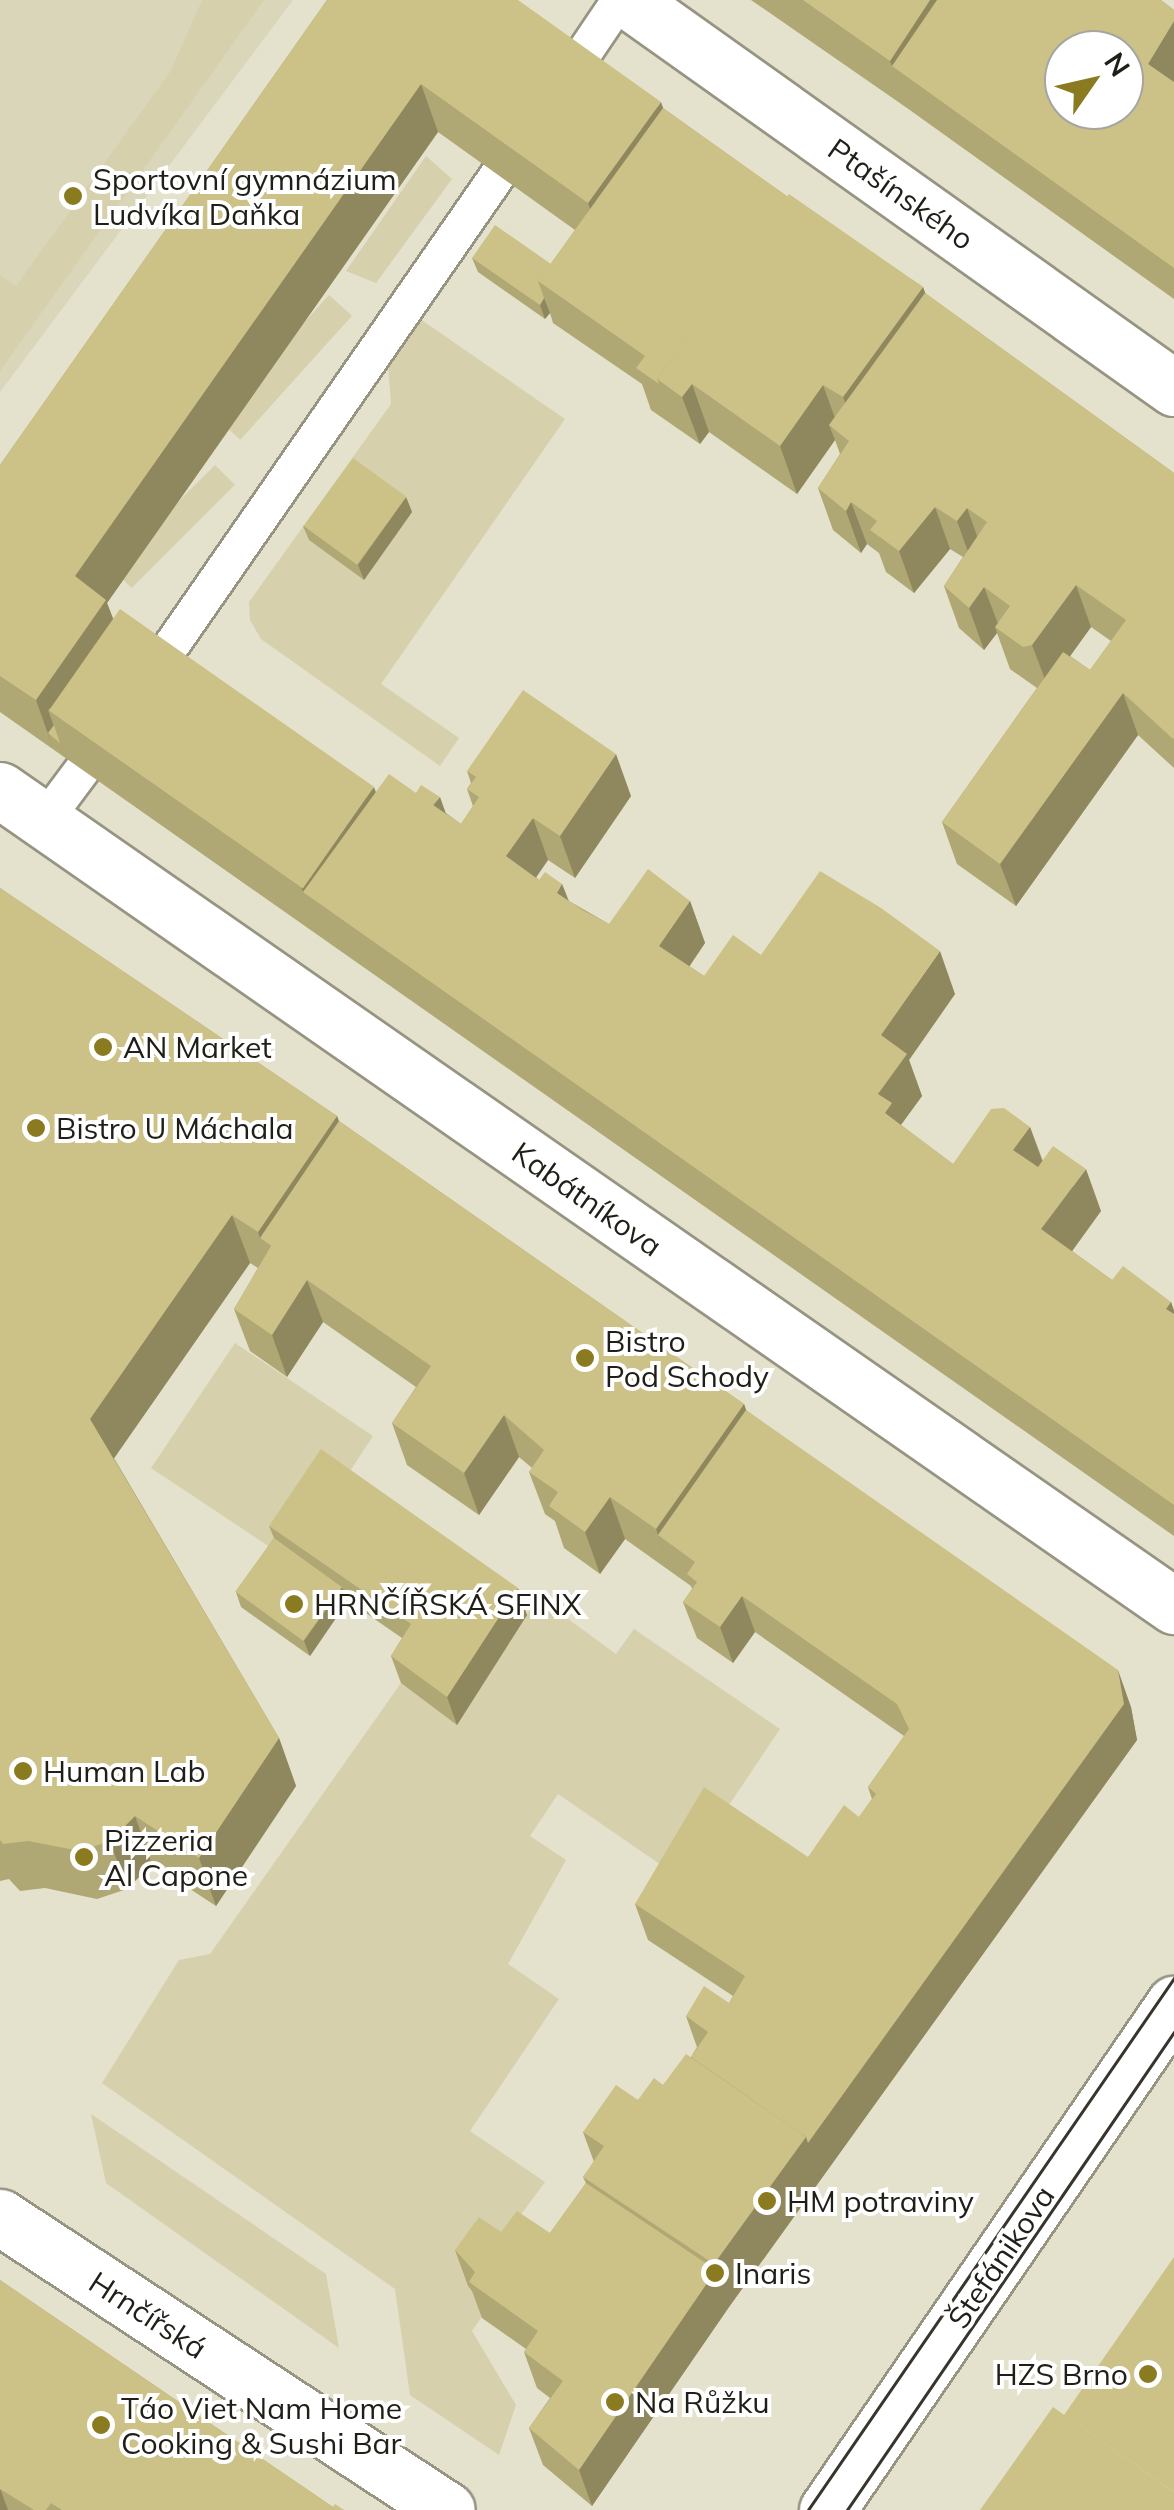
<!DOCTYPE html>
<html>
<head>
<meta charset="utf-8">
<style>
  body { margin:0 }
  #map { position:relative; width:1174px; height:2510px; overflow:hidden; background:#e4e1cd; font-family:Mulish,sans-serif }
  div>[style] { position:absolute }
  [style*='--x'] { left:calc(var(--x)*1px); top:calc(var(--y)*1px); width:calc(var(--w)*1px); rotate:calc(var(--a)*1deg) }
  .built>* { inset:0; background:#dad6ba }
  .green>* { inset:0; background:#d6d0ad; transform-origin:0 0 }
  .roads { filter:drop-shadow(2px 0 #979482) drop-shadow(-2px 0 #979482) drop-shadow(0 2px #979482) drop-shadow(0 -2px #979482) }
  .service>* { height:35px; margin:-17.5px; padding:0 17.5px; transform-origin:17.5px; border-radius:17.5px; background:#fff }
  .minor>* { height:55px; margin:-27.5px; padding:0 27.5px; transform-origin:27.5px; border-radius:27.5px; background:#fff }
  .tertiary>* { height:55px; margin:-27.5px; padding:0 27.5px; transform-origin:27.5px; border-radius:27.5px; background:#fff }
  .tram>* { height:2.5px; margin:-1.25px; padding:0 1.25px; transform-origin:1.25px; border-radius:1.25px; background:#37352d }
  .wall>* { inset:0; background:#afa774 }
  .shaded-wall>* { inset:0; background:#8f885e }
  .building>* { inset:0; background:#ccc287; transform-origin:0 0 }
  .dots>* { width:28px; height:28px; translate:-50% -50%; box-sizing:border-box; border:5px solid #fff; border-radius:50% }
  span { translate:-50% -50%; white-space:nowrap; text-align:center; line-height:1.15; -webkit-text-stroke:8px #fff; paint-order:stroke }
  .poi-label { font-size:30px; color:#1f1e17 }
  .left { translate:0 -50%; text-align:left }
  .right { translate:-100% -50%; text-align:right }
  .street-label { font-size:30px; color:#1f1e17 }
  .north { position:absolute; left:1044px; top:30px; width:100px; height:100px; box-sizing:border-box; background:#fff; border:2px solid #a5a5a2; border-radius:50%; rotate:56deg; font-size:28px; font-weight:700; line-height:40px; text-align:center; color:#1f1e17 }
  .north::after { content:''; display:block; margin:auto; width:35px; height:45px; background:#8a7b20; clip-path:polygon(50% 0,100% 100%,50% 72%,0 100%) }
</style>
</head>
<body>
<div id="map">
  <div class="built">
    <div style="clip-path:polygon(0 0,293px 0,0 392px)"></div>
  </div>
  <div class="green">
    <div style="clip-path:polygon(202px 0,264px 0,0 371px,0 275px,16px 286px,170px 72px)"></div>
    <div style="clip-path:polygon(426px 156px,452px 179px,376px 283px,346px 271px)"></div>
    <div style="left:329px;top:295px;width:31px;height:167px;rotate:42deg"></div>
    <div style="clip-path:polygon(420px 319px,565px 419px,381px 684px,459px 738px,440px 766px,261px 639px,250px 620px,249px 602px,391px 404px,388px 364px)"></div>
    <div style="left:215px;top:465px;width:28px;height:146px;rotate:45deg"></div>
    <div style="clip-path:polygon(235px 1343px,373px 1436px,342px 1483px,279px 1553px,151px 1468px)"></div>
    <div style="clip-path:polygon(538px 1597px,616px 1654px,634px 1629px,780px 1729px,680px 1878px,558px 1794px,530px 1836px,566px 1860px,508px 1964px,559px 1999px,470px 2131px,545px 2182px,468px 2286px,488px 2308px,472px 2331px,516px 2405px,499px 2455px,410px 2395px,395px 2289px,102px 2083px,179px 1960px,210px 1954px,401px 1683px,457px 1724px)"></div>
    <div style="clip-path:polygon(91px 2114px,326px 2274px,339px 2348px,106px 2183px)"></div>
  </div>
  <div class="roads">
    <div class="service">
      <div style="--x:569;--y:74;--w:89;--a:-56"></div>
      <div style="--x:155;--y:668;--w:600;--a:-55.25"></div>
      <div style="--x:44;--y:820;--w:64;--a:-53.3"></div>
    </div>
    <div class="minor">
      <div style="--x:628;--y:0;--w:670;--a:35.4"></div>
      <div style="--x:0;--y:790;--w:1430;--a:34.8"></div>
      <div style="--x:0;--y:2217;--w:534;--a:33.24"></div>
    </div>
    <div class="tertiary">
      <div style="--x:827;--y:2510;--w:614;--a:-55.56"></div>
    </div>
  </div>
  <div class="tram">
    <div style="--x:808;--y:2510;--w:646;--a:-55.47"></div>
    <div style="--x:847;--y:2510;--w:579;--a:-55.62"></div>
  </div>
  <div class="wall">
    <div style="clip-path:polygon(evenodd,327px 0,663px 108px,788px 197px,923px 287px,925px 293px,1174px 473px,1174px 768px,1138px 735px,1016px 906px,957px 864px,942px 822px,1037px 688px,1010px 669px,997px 633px,984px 650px,959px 628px,944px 586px,963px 557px,950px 549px,914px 593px,886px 572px,879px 553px,867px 544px,861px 553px,833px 530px,818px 488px,840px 454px,835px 440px,797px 494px,709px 432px,700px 444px,651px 410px,642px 384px,553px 323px,550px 313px,545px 319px,478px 272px,472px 258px,551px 264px,575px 230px,438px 132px,107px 603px,113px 618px,376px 792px,446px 813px,461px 824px,473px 806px,467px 789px,471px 783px,467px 771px,631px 796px,575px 878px,548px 860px,536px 877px,539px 880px,562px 884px,569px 901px,609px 924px,690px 901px,705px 943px,689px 966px,704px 976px,761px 955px,955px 994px,909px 1060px,922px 1096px,901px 1125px,953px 1164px,1030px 1127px,1043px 1161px,1101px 1211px,1072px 1251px,1112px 1280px,1171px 1302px,1174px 1311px,1174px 1536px,0 712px,0 465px,327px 0,1091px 627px,1111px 641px,1090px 670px,1070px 656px,1091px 627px)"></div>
    <div style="clip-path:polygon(751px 0,1161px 0,1174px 10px,1174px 299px,907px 108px)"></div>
    <div style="clip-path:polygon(406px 497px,412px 512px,364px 580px,309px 540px,303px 526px)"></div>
    <div style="clip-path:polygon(0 888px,337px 1116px,339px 1121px,744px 1404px,746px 1410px,1131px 1707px,1137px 1740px,729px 2307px,592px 2506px,543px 2465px,529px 2428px,550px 2398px,537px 2388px,524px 2352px,526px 2349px,482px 2318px,472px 2291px,468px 2286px,455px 2250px,501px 2232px,550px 2233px,586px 2183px,583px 2177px,594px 2162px,583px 2132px,663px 2085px,691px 2057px,697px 2047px,686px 2016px,729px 2003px,733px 1996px,648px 1940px,635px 1904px,808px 1857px,859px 1817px,872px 1799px,868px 1787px,904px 1736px,755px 1632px,733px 1663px,697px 1638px,683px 1602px,692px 1589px,691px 1586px,625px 1539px,600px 1574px,564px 1548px,555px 1521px,545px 1514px,529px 1472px,532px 1468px,519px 1457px,479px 1515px,407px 1465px,392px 1423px,416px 1387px,323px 1322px,287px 1377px,250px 1351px,234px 1309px,258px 1268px,250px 1263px,114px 1458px,279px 1738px,296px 1786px,216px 1906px,152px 1864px,127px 1889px,97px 1899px,45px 1888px,20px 1891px,9px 1879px,0 1881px)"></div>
    <div style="clip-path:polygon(269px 1526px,527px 1615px,457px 1725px,401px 1683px,391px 1656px,402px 1638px,347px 1600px,347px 1602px,310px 1656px,241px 1607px,236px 1592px,274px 1538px)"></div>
    <div style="clip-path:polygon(0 2280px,333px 2507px,344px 2510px,0 2510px)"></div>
  </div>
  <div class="shaded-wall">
    <div style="clip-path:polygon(930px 0,976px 0,892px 66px,890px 61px)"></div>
    <div style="clip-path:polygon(1174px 21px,1174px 89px,1148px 64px)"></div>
    <div style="clip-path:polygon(421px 84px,438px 132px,107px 603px,124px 648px,48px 710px,59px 740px,48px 733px,53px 748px,36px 700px,75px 576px)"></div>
    <div style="clip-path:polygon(661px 102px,678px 150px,605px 251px,588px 203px)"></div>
    <div style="clip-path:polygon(923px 287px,940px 335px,861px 445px,843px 397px)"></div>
    <div style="clip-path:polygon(544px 298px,550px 313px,545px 319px,540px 305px)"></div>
    <div style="clip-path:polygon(692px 384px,709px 432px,700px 444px,682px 397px)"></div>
    <div style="clip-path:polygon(823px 385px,840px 432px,829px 425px,835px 440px,797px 494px,780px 446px)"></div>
    <div style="clip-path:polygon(406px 497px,412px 512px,364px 580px,358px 565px)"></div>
    <div style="clip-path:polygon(851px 502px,867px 544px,861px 553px,846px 511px)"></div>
    <div style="clip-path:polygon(935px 507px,950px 549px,914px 593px,899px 551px)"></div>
    <div style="clip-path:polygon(967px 508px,982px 550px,972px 563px,957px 521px)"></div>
    <div style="clip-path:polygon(1076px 585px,1091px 627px,1048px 687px,1032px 645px)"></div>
    <div style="clip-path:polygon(984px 587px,1000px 629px,995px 627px,997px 633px,984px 650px,969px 608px)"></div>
    <div style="clip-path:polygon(1123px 693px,1138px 735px,1016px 906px,1000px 864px)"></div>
    <div style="clip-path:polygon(616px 754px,631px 796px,575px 878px,560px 836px)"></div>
    <div style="clip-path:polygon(374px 787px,391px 835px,303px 892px,301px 887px)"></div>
    <div style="clip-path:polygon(440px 797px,455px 839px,433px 805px)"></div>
    <div style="clip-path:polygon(533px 818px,548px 860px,522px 898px,506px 856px)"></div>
    <div style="clip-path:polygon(562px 884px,578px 926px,557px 893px)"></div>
    <div style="clip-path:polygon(690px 901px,705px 943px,675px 988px,659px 946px)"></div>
    <div style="clip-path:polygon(940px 951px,955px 994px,909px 1060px,922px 1096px,900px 1126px,901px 1155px,878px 1094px,881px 1035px)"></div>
    <div style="clip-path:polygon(337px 1116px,354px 1163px,271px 1246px,260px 1238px,258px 1232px)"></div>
    <div style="clip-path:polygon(1030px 1127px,1045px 1169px,1028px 1192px,1013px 1150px)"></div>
    <div style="clip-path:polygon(1086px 1169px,1101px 1211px,1057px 1272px,1041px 1229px)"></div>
    <div style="clip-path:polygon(232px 1215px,250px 1263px,108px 1467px,90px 1419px)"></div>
    <div style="clip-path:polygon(307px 1280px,323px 1322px,287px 1377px,272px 1335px)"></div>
    <div style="clip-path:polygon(1171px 1302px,1174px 1311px,1174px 1330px,1166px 1309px)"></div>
    <div style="clip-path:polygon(744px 1404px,759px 1446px,658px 1535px,671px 1572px,656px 1529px)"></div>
    <div style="clip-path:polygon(504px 1415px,519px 1457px,479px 1515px,464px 1473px)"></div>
    <div style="clip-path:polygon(610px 1497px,625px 1539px,600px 1574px,585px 1532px)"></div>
    <div style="clip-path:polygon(342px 1587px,347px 1602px,310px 1656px,304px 1641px)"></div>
    <div style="clip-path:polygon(518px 1588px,527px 1615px,457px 1725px,447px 1697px)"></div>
    <div style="clip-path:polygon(742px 1596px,755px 1632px,733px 1663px,720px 1627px)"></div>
    <div style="clip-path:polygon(1118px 1670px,1131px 1707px,1137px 1740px,729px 2307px,592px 2506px,579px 2470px,716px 2270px,714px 2264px)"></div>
    <div style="clip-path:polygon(279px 1738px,296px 1786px,216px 1906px,199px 1858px)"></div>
    <div style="clip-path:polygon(135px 1816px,152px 1864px,127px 1889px,110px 1841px)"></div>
    <div style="clip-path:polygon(0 2488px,8px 2510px,0 2510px)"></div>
  </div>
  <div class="building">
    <div style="clip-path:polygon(327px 0,518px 0,661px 102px,588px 203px,421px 84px,75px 576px,106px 600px,36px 700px,0 676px,0 465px)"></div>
    <div style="clip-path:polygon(803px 0,930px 0,890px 61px)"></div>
    <div style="clip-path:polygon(evenodd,937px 0,1161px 0,1174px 10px,1174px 21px,1148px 64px,1174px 82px,1174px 268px,892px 66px,937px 0,1064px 50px,1124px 50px,1124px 110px,1064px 110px,1064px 50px)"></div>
    <div style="clip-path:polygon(663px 108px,788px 197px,657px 379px,659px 384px,636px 368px,645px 356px,538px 281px)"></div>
    <div style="clip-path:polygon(789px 194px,923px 287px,843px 397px,823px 385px,780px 446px,692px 384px,682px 397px,657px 379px)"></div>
    <div style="clip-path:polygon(495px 225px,551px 264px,538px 281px,544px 298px,540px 305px,472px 258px)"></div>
    <div style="clip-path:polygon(925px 293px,1174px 473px,1174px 738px,1173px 739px,1123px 693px,1000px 864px,942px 822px,1063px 652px,1090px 670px,1126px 620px,1076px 585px,1032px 645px,1023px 647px,995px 627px,1010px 606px,984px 587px,969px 608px,944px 586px,987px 522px,967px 508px,957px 521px,935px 507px,899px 551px,870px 530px,877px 521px,851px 502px,846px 511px,818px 488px,849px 441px,829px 425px)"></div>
    <div style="left:353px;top:458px;width:66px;height:84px;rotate:36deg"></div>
    <div style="left:120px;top:609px;width:310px;height:124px;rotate:35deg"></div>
    <div style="clip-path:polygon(523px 690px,616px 754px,560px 836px,533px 818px,506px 856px,539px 880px,545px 872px,562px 884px,557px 893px,584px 911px,609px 924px,648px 869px,690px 901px,659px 946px,704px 976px,733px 935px,761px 955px,820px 871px,881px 908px,940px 951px,881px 1035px,907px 1054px,878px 1094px,892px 1103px,885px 1113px,953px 1164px,991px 1109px,1004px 1108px,1030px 1127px,1013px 1150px,1038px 1167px,1053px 1146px,1086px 1169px,1041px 1229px,1112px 1280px,1123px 1266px,1171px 1302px,1166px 1309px,1174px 1314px,1174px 1505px,303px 892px,389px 774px,416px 793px,421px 785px,440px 797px,433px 805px,461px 824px,479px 797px,467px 789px,476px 777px,467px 771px)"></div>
    <div style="clip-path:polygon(54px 725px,60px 743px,48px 733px)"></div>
    <div style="clip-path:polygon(0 888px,337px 1116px,258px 1232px,232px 1215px,90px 1419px,279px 1738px,199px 1858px,135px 1816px,110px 1841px,80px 1851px,28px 1841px,3px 1844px,0 1840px)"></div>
    <div style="clip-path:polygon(339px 1121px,744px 1404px,656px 1529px,610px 1497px,585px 1532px,549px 1506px,558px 1492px,529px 1472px,544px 1450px,504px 1415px,464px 1473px,392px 1423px,431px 1366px,307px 1280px,272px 1335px,234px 1309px,271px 1246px,260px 1238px)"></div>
    <div style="clip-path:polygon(746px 1410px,1118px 1670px,1124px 1704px,808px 2143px,806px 2137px,691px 2057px,708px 2032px,686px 2016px,704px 1986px,729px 2003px,745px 1976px,635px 1904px,704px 1787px,808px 1857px,844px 1805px,859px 1817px,876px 1794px,868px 1787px,909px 1729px,897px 1704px,742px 1596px,720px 1627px,683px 1602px,697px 1582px,687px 1574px,695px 1562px,658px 1535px)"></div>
    <div style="clip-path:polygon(321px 1449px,518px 1588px,447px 1697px,391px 1656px,411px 1624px,269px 1526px)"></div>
    <div style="left:274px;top:1538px;width:84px;height:66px;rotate:36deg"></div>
    <div style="clip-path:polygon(686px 2054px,806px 2137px,714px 2264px,583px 2177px,604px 2146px,583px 2132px,616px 2085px,638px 2100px,654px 2078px,663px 2085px)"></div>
    <div style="clip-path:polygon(586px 2183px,716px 2270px,579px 2470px,529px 2428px,563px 2381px,524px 2352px,538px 2331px,469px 2282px,475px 2272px,455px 2250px,479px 2217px,501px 2232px,517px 2211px,550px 2233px)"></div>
    <div style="clip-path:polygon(1174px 2257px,1174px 2492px,1064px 2415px)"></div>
    <div style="clip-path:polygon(0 2280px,333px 2507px,331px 2510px,62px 2510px,51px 2503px,46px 2510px,34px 2510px,0 2489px)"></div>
    <div style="clip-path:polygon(1053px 2407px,1174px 2492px,1174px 2510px,980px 2510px)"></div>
    <div style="clip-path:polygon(335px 2504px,344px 2510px,331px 2510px)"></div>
  </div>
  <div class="dots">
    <div style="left:73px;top:196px;background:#8a7b20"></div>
    <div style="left:103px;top:1047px;background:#8a7b20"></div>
    <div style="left:36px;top:1128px;background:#8a7b20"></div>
    <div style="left:585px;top:1358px;background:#8a7b20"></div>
    <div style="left:294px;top:1604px;background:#8a7b20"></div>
    <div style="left:23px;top:1771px;background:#8a7b20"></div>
    <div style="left:84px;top:1857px;background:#8a7b20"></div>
    <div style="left:767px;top:2201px;background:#8a7b20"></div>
    <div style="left:715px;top:2273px;background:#8a7b20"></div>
    <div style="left:1148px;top:2374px;background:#8a7b20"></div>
    <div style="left:615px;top:2402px;background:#8a7b20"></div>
    <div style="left:101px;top:2425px;background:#8a7b20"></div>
  </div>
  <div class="poi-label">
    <span class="left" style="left:93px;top:196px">Sportovní gymnázium<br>Ludvíka Daňka</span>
    <span class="left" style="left:123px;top:1047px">AN Market</span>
    <span class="left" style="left:56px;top:1128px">Bistro U Máchala</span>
    <span class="left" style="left:605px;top:1358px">Bistro<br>Pod Schody</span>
    <span class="left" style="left:314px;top:1604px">HRNČÍŘSKÁ SFINX</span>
    <span class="left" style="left:43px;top:1771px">Human Lab</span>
    <span class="left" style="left:104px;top:1857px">Pizzeria<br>Al Capone</span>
    <span class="left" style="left:787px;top:2201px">HM potraviny</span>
    <span class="left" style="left:735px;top:2273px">Inaris</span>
    <span class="right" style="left:1128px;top:2374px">HZS Brno</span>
    <span class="left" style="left:635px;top:2402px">Na Růžku</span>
    <span class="left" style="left:121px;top:2425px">Táo Viet Nam Home<br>Cooking &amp; Sushi Bar</span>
  </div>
  <div class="street-label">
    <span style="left:901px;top:194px;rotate:35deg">Ptašínského</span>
    <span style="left:587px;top:1199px;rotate:35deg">Kabátníkova</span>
    <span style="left:1001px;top:2257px;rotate:-56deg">Štefánikova</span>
    <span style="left:148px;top:2315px;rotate:33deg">Hrnčířská</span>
  </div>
  <div class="north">N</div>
</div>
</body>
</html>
